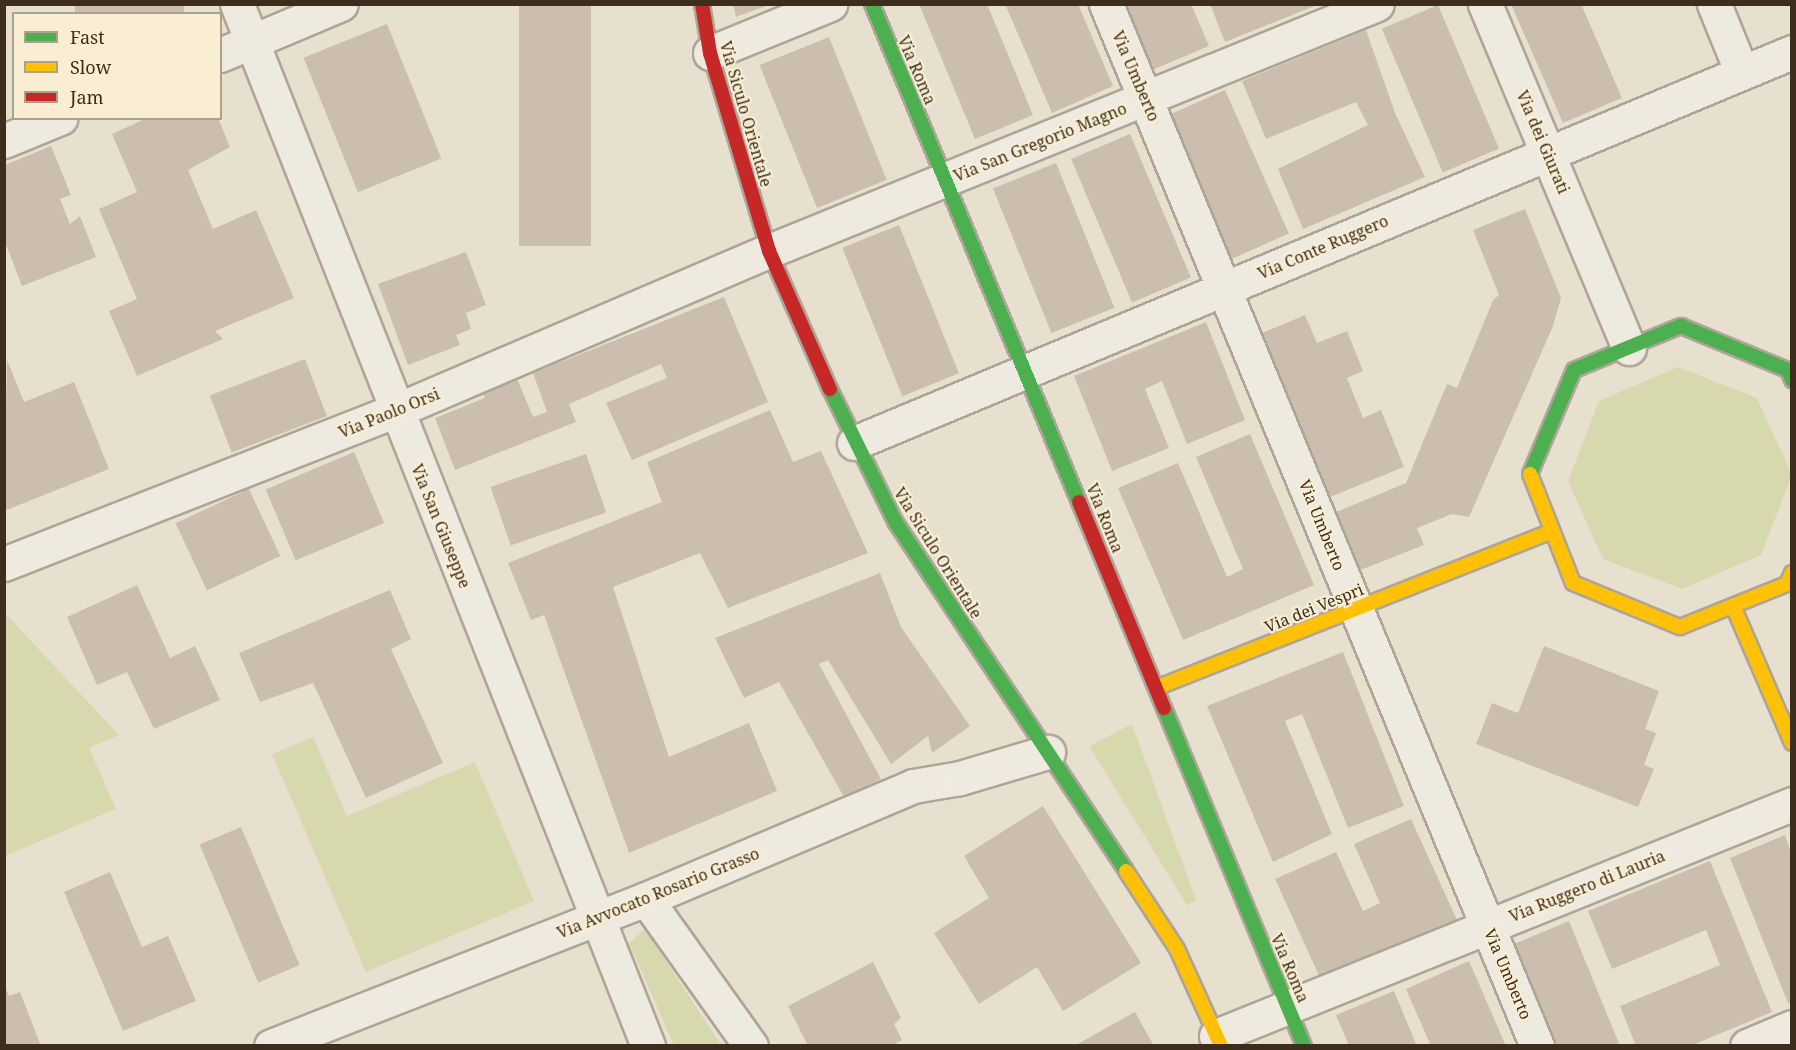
<!DOCTYPE html>
<html>
<head>
<meta charset="utf-8">
<style>
  body { margin:0 }
  #map { position:relative; width:1796px; height:1050px; overflow:hidden; background:#e8e0ce; font-family:"Noto Serif",serif }
  div>[style] { position:absolute }
  [style*='--x'] { left:calc(var(--x)*1px); top:calc(var(--y)*1px); width:calc(var(--w)*1px); rotate:calc(var(--a)*1deg) }
  .green>* { inset:0; background:#d8d8af }
  .building>* { inset:0; background:#ccbeae; transform-origin:0 0 }
  .roads { filter:drop-shadow(2px 0 #ada597) drop-shadow(-2px 0 #ada597) drop-shadow(0 2px #ada597) drop-shadow(0 -2px #ada597) }
  .street>* { height:33px; margin:-16.5px; padding:0 16.5px; transform-origin:16.5px; border-radius:16.5px; background:#efeae0 }
  .fast>* { height:14px; margin:-7px; padding:0 7px; transform-origin:7px; border-radius:7px; background:#4caf50 }
  .slow>* { height:14px; margin:-7px; padding:0 7px; transform-origin:7px; border-radius:7px; background:#ffc107 }
  .jam>* { height:14px; margin:-7px; padding:0 7px; transform-origin:7px; border-radius:7px; background:#c62828 }
  span { translate:-50% -50%; white-space:nowrap; text-align:center; line-height:1.15; -webkit-text-stroke:4.5px #f9eed4; paint-order:stroke }
  .street-label { font-size:16px; color:#3d2d1d }
  .frame { position:absolute; inset:0; border:6px solid #3d2d1d; pointer-events:none }
  .legend { position:absolute; left:12px; top:12px; width:210px; height:108px; box-sizing:border-box; background:#f9eed4; border:2px solid #aea18b; margin:0; padding:8px 10px; list-style:none; font-size:18px; color:#3d2d1d }
  .legend li { display:flex; align-items:center; gap:12px; height:30px }
  .legend b { width:30px; border:2px solid #aea18b }
</style>
</head>
<body>
<div id="map">
  <div class="green">
    <div style="clip-path:polygon(1678px 367px,1757px 398px,1792px 475px,1761px 555px,1682px 589px,1603px 559px,1568px 481px,1599px 401px)"></div>
    <div style="clip-path:polygon(4px 612px,119px 735px,89px 748px,116px 809px,5px 856px)"></div>
    <div style="clip-path:polygon(1132px 724px,1196px 900px,1187px 905px,1089px 746px)"></div>
    <div style="clip-path:polygon(313px 737px,347px 816px,475px 762px,534px 901px,366px 972px,272px 754px)"></div>
    <div style="clip-path:polygon(645px 929px,721px 1045px,674px 1045px,629px 943px)"></div>
  </div>
  <div class="building">
    <div style="left:75px;top:4px;width:109px;height:10px"></div>
    <div style="left:519px;top:4px;width:72px;height:242px"></div>
    <div style="clip-path:polygon(733px 4px,769px 4px,769px 5px,736px 17px)"></div>
    <div style="clip-path:polygon(919px 4px,987px 4px,1033px 115px,975px 139px)"></div>
    <div style="clip-path:polygon(1005px 4px,1078px 4px,1113px 86px,1052px 113px)"></div>
    <div style="clip-path:polygon(1122px 4px,1191px 4px,1209px 46px,1150px 71px)"></div>
    <div style="clip-path:polygon(1210px 4px,1317px 4px,1317px 5px,1225px 42px)"></div>
    <div style="clip-path:polygon(1511px 4px,1581px 4px,1622px 98px,1563px 123px)"></div>
    <div style="left:1438px;top:5px;width:156px;height:61px;rotate:67deg"></div>
    <div style="left:387px;top:24px;width:145px;height:90px;rotate:68deg"></div>
    <div style="clip-path:polygon(1366px 30px,1395px 113px,1425px 177px,1303px 229px,1278px 169px,1368px 125px,1356px 102px,1266px 139px,1242px 81px)"></div>
    <div style="left:829px;top:37px;width:154px;height:75px;rotate:68deg"></div>
    <div style="left:1225px;top:90px;width:157px;height:64px;rotate:66deg"></div>
    <div style="clip-path:polygon(147px 118px,218px 118px,230px 147px,188px 170px,213px 229px,256px 210px,294px 298px,215px 331px,223px 339px,137px 376px,109px 311px,137px 299px,99px 209px,137px 192px,112px 134px)"></div>
    <div style="left:1130px;top:134px;width:156px;height:64px;rotate:67deg"></div>
    <div style="clip-path:polygon(51px 146px,71px 195px,60px 199px,70px 224px,80px 216px,96px 257px,22px 286px,5px 242px,5px 165px)"></div>
    <div style="left:1056px;top:163px;width:156px;height:68px;rotate:68deg"></div>
    <div style="clip-path:polygon(1525px 209px,1561px 298px,1553px 326px,1469px 517px,1452px 514px,1417px 528px,1424px 545px,1358px 571px,1334px 513px,1406px 483px,1447px 384px,1457px 388px,1493px 300px,1499px 295px,1473px 230px)"></div>
    <div style="left:899px;top:225px;width:160px;height:61px;rotate:68deg"></div>
    <div style="clip-path:polygon(466px 252px,486px 305px,466px 313px,471px 329px,456px 335px,460px 345px,408px 365px,378px 284px)"></div>
    <div style="clip-path:polygon(724px 297px,768px 402px,632px 460px,606px 403px,667px 378px,661px 364px,569px 404px,576px 422px,455px 470px,435px 418px,485px 398px,481px 389px,516px 376px,533px 417px,547px 412px,533px 373px)"></div>
    <div style="clip-path:polygon(1305px 315px,1317px 343px,1347px 331px,1363px 371px,1347px 378px,1363px 418px,1381px 410px,1404px 467px,1330px 497px,1262px 333px)"></div>
    <div style="clip-path:polygon(1206px 322px,1245px 420px,1187px 444px,1162px 381px,1145px 389px,1169px 448px,1112px 471px,1074px 376px)"></div>
    <div style="left:305px;top:359px;width:61px;height:102px;rotate:69deg"></div>
    <div style="clip-path:polygon(7px 360px,24px 402px,74px 382px,109px 469px,4px 511px)"></div>
    <div style="clip-path:polygon(770px 410px,793px 462px,821px 451px,868px 553px,728px 608px,700px 553px,613px 587px,669px 757px,749px 723px,777px 791px,629px 853px,544px 615px,531px 620px,508px 563px,662px 502px,647px 462px)"></div>
    <div style="clip-path:polygon(1250px 434px,1314px 585px,1183px 640px,1118px 488px,1178px 463px,1227px 577px,1243px 569px,1196px 457px)"></div>
    <div style="left:354px;top:452px;width:77px;height:96px;rotate:67deg"></div>
    <div style="left:586px;top:454px;width:62px;height:101px;rotate:71deg"></div>
    <div style="left:249px;top:489px;width:74px;height:81px;rotate:65deg"></div>
    <div style="clip-path:polygon(880px 573px,901px 627px,970px 726px,932px 753px,928px 736px,891px 764px,828px 660px,819px 664px,881px 779px,844px 797px,779px 682px,744px 698px,715px 638px)"></div>
    <div style="clip-path:polygon(137px 585px,170px 658px,195px 646px,220px 700px,154px 729px,127px 672px,97px 685px,67px 617px)"></div>
    <div style="clip-path:polygon(390px 590px,411px 639px,391px 649px,443px 763px,366px 798px,313px 683px,260px 702px,239px 653px)"></div>
    <div style="clip-path:polygon(1544px 646px,1659px 691px,1645px 729px,1656px 733px,1644px 765px,1654px 769px,1638px 807px,1476px 744px,1492px 703px,1518px 713px)"></div>
    <div style="clip-path:polygon(1343px 652px,1404px 806px,1348px 828px,1302px 714px,1285px 721px,1332px 834px,1273px 862px,1207px 706px)"></div>
    <div style="clip-path:polygon(1043px 806px,1141px 963px,1063px 1011px,1037px 967px,979px 1004px,934px 933px,989px 898px,964px 856px)"></div>
    <div style="clip-path:polygon(1411px 819px,1457px 920px,1321px 980px,1275px 879px,1336px 852px,1363px 911px,1380px 903px,1354px 844px)"></div>
    <div style="left:241px;top:827px;width:150px;height:45px;rotate:67deg"></div>
    <div style="clip-path:polygon(1785px 835px,1791px 852px,1791px 1001px,1788px 1003px,1730px 858px)"></div>
    <div style="clip-path:polygon(1710px 861px,1772px 1012px,1690px 1046px,1636px 1046px,1620px 1006px,1720px 965px,1706px 930px,1612px 969px,1588px 911px)"></div>
    <div style="clip-path:polygon(110px 872px,142px 947px,168px 936px,196px 1001px,123px 1031px,64px 892px)"></div>
    <div style="clip-path:polygon(1569px 921px,1620px 1046px,1557px 1046px,1514px 944px)"></div>
    <div style="clip-path:polygon(1469px 961px,1506px 1046px,1431px 1046px,1406px 989px)"></div>
    <div style="clip-path:polygon(873px 962px,901px 1018px,894px 1024px,902px 1040px,892px 1046px,808px 1046px,788px 1006px)"></div>
    <div style="clip-path:polygon(4px 985px,9px 996px,20px 992px,41px 1046px,4px 1046px)"></div>
    <div style="clip-path:polygon(1394px 991px,1417px 1046px,1349px 1046px,1336px 1015px)"></div>
    <div style="clip-path:polygon(1135px 1012px,1154px 1046px,1074px 1046px)"></div>
  </div>
  <div class="roads">
    <div class="street">
      <div style="--x:237;--y:4;--w:1120;--a:68.47"></div>
      <div style="--x:1106;--y:4;--w:1128;--a:67.53"></div>
      <div style="--x:1485;--y:4;--w:373;--a:67.3"></div>
      <div style="--x:1714;--y:4;--w:74;--a:67.9"></div>
      <div style="--x:710;--y:53;--w:130;--a:-22.2"></div>
      <div style="--x:220;--y:55;--w:131;--a:-22.9"></div>
      <div style="--x:4;--y:141;--w:61;--a:-22.3"></div>
      <div style="--x:854;--y:443;--w:1016;--a:-22.63"></div>
      <div style="--x:4;--y:564;--w:420;--a:-21.4"></div>
      <div style="--x:395;--y:411;--w:407;--a:-23.2"></div>
      <div style="--x:769;--y:251;--w:656;--a:-22.11"></div>
      <div style="--x:646;--y:899;--w:181;--a:54.5"></div>
      <div style="--x:1216;--y:1036;--w:621;--a:-21.94"></div>
      <div style="--x:271;--y:1046;--w:403;--a:-21.4"></div>
      <div style="--x:646;--y:899;--w:290;--a:-22.9"></div>
      <div style="--x:913;--y:786;--w:48;--a:-9.7"></div>
      <div style="--x:960;--y:778;--w:92;--a:-16.5"></div>
      <div style="--x:1747;--y:1046;--w:49;--a:-22.9"></div>
    </div>
    <div class="fast">
      <div style="--x:872;--y:4;--w:539;--a:67.43"></div>
      <div style="--x:830;--y:389;--w:149;--a:63.8"></div>
      <div style="--x:896;--y:523;--w:417;--a:56.5"></div>
      <div style="--x:1530;--y:474;--w:113;--a:-67.1"></div>
      <div style="--x:1574;--y:370;--w:116;--a:-22.4"></div>
      <div style="--x:1681;--y:326;--w:116;--a:22.4"></div>
      <div style="--x:1788;--y:370;--w:11;--a:68"></div>
      <div style="--x:1164;--y:708;--w:366;--a:67.5"></div>
    </div>
    <div class="slow">
      <div style="--x:1530;--y:474;--w:117;--a:68.5"></div>
      <div style="--x:1573;--y:583;--w:116;--a:22.4"></div>
      <div style="--x:1680;--y:627;--w:115;--a:-21.9"></div>
      <div style="--x:1787;--y:584;--w:12;--a:-66"></div>
      <div style="--x:1733;--y:606;--w:149;--a:66.7"></div>
      <div style="--x:1156;--y:688;--w:426;--a:-21.6"></div>
      <div style="--x:1126;--y:871;--w:93;--a:56.8"></div>
      <div style="--x:1177;--y:949;--w:107;--a:65.6"></div>
    </div>
    <div class="jam">
      <div style="--x:702;--y:4;--w:50;--a:80.7"></div>
      <div style="--x:710;--y:53;--w:207;--a:73.4"></div>
      <div style="--x:769;--y:251;--w:151;--a:66.2"></div>
      <div style="--x:1079;--y:502;--w:223;--a:67.6"></div>
    </div>
  </div>
  <div class="street-label">
    <span style="left:917px;top:70px;rotate:67deg">Via Roma</span>
    <span style="left:1136px;top:76px;rotate:67deg">Via Umberto</span>
    <span style="left:746px;top:114px;rotate:74deg">Via Siculo Orientale</span>
    <span style="left:1040px;top:142px;rotate:-22deg">Via San Gregorio Magno</span>
    <span style="left:1543px;top:142px;rotate:67deg">Via dei Giurati</span>
    <span style="left:1323px;top:247px;rotate:-23deg">Via Conte Ruggero</span>
    <span style="left:389px;top:413px;rotate:-22deg">Via Paolo Orsi</span>
    <span style="left:1105px;top:518px;rotate:68deg">Via Roma</span>
    <span style="left:1322px;top:525px;rotate:68deg">Via Umberto</span>
    <span style="left:441px;top:526px;rotate:68deg">Via San Giuseppe</span>
    <span style="left:938px;top:553px;rotate:58deg">Via Siculo Orientale</span>
    <span style="left:1314px;top:608px;rotate:-22deg">Via dei Vespri</span>
    <span style="left:1587px;top:886px;rotate:-22deg">Via Ruggero di Lauria</span>
    <span style="left:658px;top:893px;rotate:-22deg">Via Avvocato Rosario Grasso</span>
    <span style="left:1290px;top:968px;rotate:67deg">Via Roma</span>
    <span style="left:1508px;top:974px;rotate:67deg">Via Umberto</span>
  </div>
  <div class="frame"></div>
  <ul class="legend">
  <li><b style="height:8px;background:#4caf50"></b>Fast</li>
  <li><b style="height:8px;background:#ffc107"></b>Slow</li>
  <li><b style="height:8px;background:#c62828"></b>Jam</li>
  </ul>
</div>
</body>
</html>
